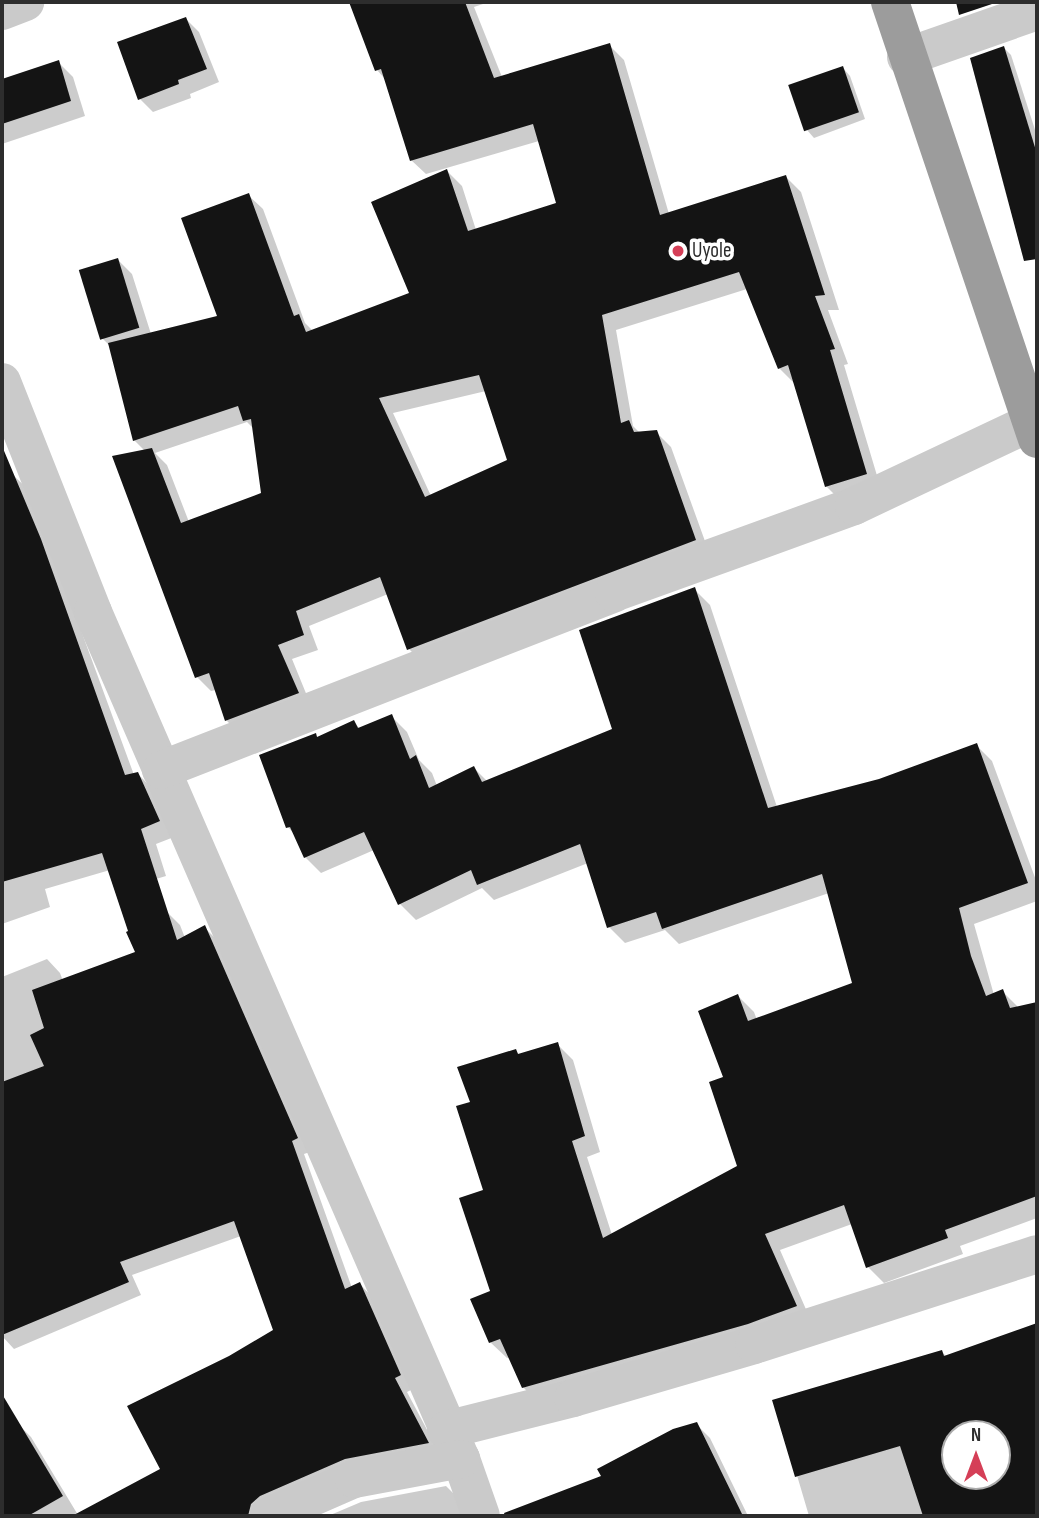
<!DOCTYPE html>
<html>
<head>
<meta charset="utf-8">
<style>
  body { margin:0 }
  #map { position:relative; width:1039px; height:1518px; overflow:hidden; background:#fff; font-family:"Sofia Sans Condensed",sans-serif }
  div>[style] { position:absolute }
  [style*='--x'] { left:calc(var(--x)*1px); top:calc(var(--y)*1px); width:calc(var(--w)*1px); rotate:calc(var(--a)*1deg) }
  .shadow>* { inset:0; background:#0003 }
  .building>* { inset:0; background:#141414; transform-origin:0 0 }
  .minor>* { height:38px; margin:-19px; padding:0 19px; transform-origin:19px; border-radius:19px; background:#cacaca }
  .trunk>* { height:38px; margin:-19px; padding:0 19px; transform-origin:19px; border-radius:19px; background:#9c9c9c }
  .dots>* { width:19px; height:19px; translate:-50% -50%; box-sizing:border-box; border:4px solid #fff; border-radius:50% }
  span { translate:-50% -50%; white-space:nowrap; text-align:center; line-height:1.15; -webkit-text-stroke:7px #fff; paint-order:stroke }
  .poi-label { font-size:21px; color:#2d2d2d }
  .left { translate:0 -50%; text-align:left }
  .frame { position:absolute; inset:0; border:4px solid #2d2d2d; pointer-events:none }
  .north { position:absolute; left:941px; top:1420px; width:70px; height:70px; box-sizing:border-box; background:#fff; border:2px solid #ababab; border-radius:50%; rotate:0deg; font-size:19px; font-weight:700; line-height:28px; text-align:center; color:#2d2d2d }
  .north::after { content:''; display:block; margin:auto; width:24px; height:32px; background:#d53f57; clip-path:polygon(50% 0,100% 100%,50% 72%,0 100%) }
</style>
</head>
<body>
<div id="map">
  <div class="shadow">
    <div style="clip-path:polygon(evenodd,351px 2px,489px 2px,474px 7px,502px 77px,609px 45px,624px 60px,669px 214px,786px 177px,801px 192px,839px 310px,828px 310px,848px 364px,844px 365px,881px 489px,841px 501px,826px 486px,794px 383px,779px 368px,747px 289px,616px 330px,633px 426px,640px 433px,656px 432px,671px 447px,710px 555px,424px 664px,409px 649px,388px 594px,309px 626px,318px 650px,292px 659px,312px 708px,241px 735px,227px 721px,216px 690px,211px 691px,197px 677px,145px 451px,134px 440px,111px 347px,103px 339px,118px 260px,132px 274px,151px 334px,219px 317px,248px 195px,263px 209px,305px 323px,313px 331px,411px 294px,447px 171px,462px 186px,476px 230px,558px 204px,539px 141px,426px 174px,411px 160px,385px 79px,377px 70px,351px 2px,486px 391px,509px 461px,431px 496px,393px 413px,486px 391px,351px 2px,247px 422px,254px 429px,263px 495px,189px 522px,167px 465px,155px 453px,247px 422px)"></div>
    <div style="clip-path:polygon(186px 19px,199px 32px,219px 82px,190px 94px,191px 98px,153px 112px,140px 99px)"></div>
    <div style="clip-path:polygon(1004px 48px,1011px 55px,1037px 136px,1035px 256px)"></div>
    <div style="clip-path:polygon(58px 62px,73px 77px,85px 116px,2px 144px,2px 81px)"></div>
    <div style="clip-path:polygon(843px 68px,850px 76px,865px 119px,814px 138px,807px 130px)"></div>
    <div style="clip-path:polygon(2px 461px,8px 478px,14px 476px,30px 491px,134px 775px,138px 774px,153px 789px,174px 837px,156px 844px,166px 876px,126px 888px,110px 870px,45px 889px,50px 907px,2px 924px,2px 734px,47px 716px,14px 625px,2px 630px)"></div>
    <div style="clip-path:polygon(694px 589px,710px 605px,777px 807px,880px 780px,976px 745px,992px 761px,1037px 883px,1037px 901px,974px 924px,994px 995px,1002px 991px,1019px 1008px,1037px 1004px,1037px 1218px,960px 1246px,963px 1254px,884px 1283px,868px 1267px,852px 1224px,780px 1250px,812px 1323px,539px 1404px,523px 1387px,510px 1357px,507px 1358px,490px 1342px,492px 1292px,485px 1191px,472px 1103px,515px 1051px,520px 1055px,557px 1044px,573px 1060px,600px 1152px,587px 1157px,612px 1235px,739px 1166px,725px 1078px,738px 996px,754px 1012px,757px 1020px,854px 985px,829px 893px,679px 944px,665px 930px,625px 943px,609px 927px,588px 863px,494px 900px,482px 888px,416px 920px,400px 904px,374px 850px,321px 873px,305px 857px,295px 835px,288px 827px,315px 735px,319px 738px,354px 722px,360px 729px,391px 716px,407px 732px,419px 760px,432px 773px,437px 786px,474px 768px,487px 781px,614px 730px)"></div>
    <div style="clip-path:polygon(167px 912px,180px 925px,185px 938px,205px 928px,218px 941px,310px 1152px,304px 1154px,352px 1288px,360px 1284px,373px 1298px,413px 1389px,407px 1392px,441px 1456px,265px 1516px,2px 1516px,2px 1435px,18px 1424px,31px 1437px,78px 1515px,163px 1469px,230px 1358px,275px 1331px,241px 1236px,132px 1275px,141px 1295px,14px 1349px,2px 1336px,2px 977px,47px 959px,60px 973px,63px 981px,137px 953px,128px 927px)"></div>
    <div style="clip-path:polygon(evenodd,1037px 1325px,1037px 1516px,809px 1516px,775px 1401px,942px 1352px,947px 1357px,1037px 1325px,955px 1434px,997px 1434px,997px 1476px,955px 1476px,955px 1434px)"></div>
    <div style="clip-path:polygon(696px 1424px,710px 1438px,748px 1516px,519px 1516px,516px 1510px,603px 1477px)"></div>
    <div style="clip-path:polygon(446px 1486px,459px 1499px,466px 1516px,328px 1516px,361px 1502px)"></div>
  </div>
  <div class="building">
    <div style="clip-path:polygon(evenodd,349px 2px,465px 2px,494px 78px,610px 43px,660px 215px,786px 175px,825px 295px,815px 296px,835px 349px,830px 350px,867px 474px,825px 487px,788px 365px,778px 369px,739px 272px,602px 315px,621px 423px,629px 420px,634px 432px,657px 430px,696px 540px,407px 650px,380px 577px,296px 611px,304px 635px,278px 645px,299px 693px,225px 721px,209px 673px,195px 678px,112px 456px,152px 448px,181px 523px,261px 493px,251px 419px,243px 421px,238px 406px,133px 441px,108px 343px,217px 316px,181px 218px,249px 193px,294px 316px,299px 314px,306px 332px,409px 293px,371px 202px,447px 169px,468px 231px,556px 203px,533px 124px,410px 161px,381px 69px,375px 71px,349px 2px,479px 375px,507px 460px,425px 497px,379px 398px,479px 375px)"></div>
    <div style="clip-path:polygon(956px 2px,991px 2px,992px 4px,959px 15px)"></div>
    <div style="clip-path:polygon(186px 17px,207px 69px,178px 80px,179px 84px,138px 100px,117px 42px)"></div>
    <div style="clip-path:polygon(1004px 46px,1037px 154px,1037px 259px,1024px 261px,970px 58px)"></div>
    <div style="clip-path:polygon(59px 60px,71px 101px,2px 124px,2px 79px)"></div>
    <div style="left:843px;top:66px;width:49px;height:58px;rotate:71deg"></div>
    <div style="left:118px;top:258px;width:73px;height:41px;rotate:73deg"></div>
    <div style="clip-path:polygon(2px 446px,41px 539px,125px 775px,138px 772px,160px 821px,141px 829px,177px 940px,205px 925px,298px 1138px,292px 1141px,345px 1289px,360px 1282px,401px 1375px,395px 1378px,429px 1443px,345px 1459px,260px 1496px,251px 1504px,248px 1516px,72px 1516px,160px 1469px,127px 1406px,229px 1356px,273px 1330px,234px 1221px,120px 1262px,129px 1282px,2px 1335px,2px 1082px,44px 1066px,30px 1035px,44px 1028px,32px 990px,135px 952px,126px 932px,128px 931px,102px 853px,2px 882px)"></div>
    <div style="clip-path:polygon(695px 587px,768px 808px,879px 779px,977px 743px,1028px 883px,959px 908px,971px 956px,986px 996px,1003px 989px,1010px 1008px,1037px 1002px,1037px 1196px,945px 1230px,948px 1238px,866px 1268px,844px 1205px,765px 1234px,797px 1306px,748px 1324px,522px 1388px,500px 1339px,489px 1343px,470px 1299px,490px 1291px,459px 1198px,483px 1190px,456px 1106px,470px 1102px,457px 1067px,516px 1049px,518px 1054px,558px 1042px,585px 1136px,572px 1141px,603px 1238px,737px 1166px,709px 1082px,723px 1077px,698px 1011px,738px 994px,748px 1021px,852px 983px,822px 874px,662px 929px,656px 912px,607px 928px,580px 844px,477px 885px,471px 870px,398px 905px,364px 832px,304px 858px,290px 827px,286px 828px,259px 755px,316px 733px,317px 737px,354px 720px,358px 728px,392px 714px,410px 759px,416px 755px,429px 788px,474px 766px,482px 782px,612px 729px,579px 630px)"></div>
    <div style="clip-path:polygon(evenodd,1037px 1323px,1037px 1516px,923px 1516px,900px 1446px,795px 1477px,772px 1400px,942px 1350px,944px 1356px,1037px 1323px,955px 1434px,997px 1434px,997px 1476px,955px 1476px,955px 1434px)"></div>
    <div style="clip-path:polygon(2px 1394px,63px 1496px,28px 1516px,2px 1516px)"></div>
    <div style="clip-path:polygon(697px 1422px,743px 1516px,505px 1516px,504px 1513px,601px 1476px,597px 1469px,673px 1429px)"></div>
  </div>
  <div class="minor">
    <div style="--x:2;--y:11;--w:25;--a:-21"></div>
    <div style="--x:906;--y:57;--w:139;--a:-19.3"></div>
    <div style="--x:2;--y:382;--w:247;--a:68.4"></div>
    <div style="--x:93;--y:612;--w:923;--a:66.52"></div>
    <div style="--x:461;--y:1459;--w:60;--a:70.7"></div>
    <div style="--x:161;--y:770;--w:486;--a:-21.3"></div>
    <div style="--x:614;--y:593;--w:255;--a:-19.9"></div>
    <div style="--x:854;--y:506;--w:197;--a:-25.3"></div>
    <div style="--x:446;--y:1430;--w:131;--a:-14.1"></div>
    <div style="--x:573;--y:1398;--w:189;--a:-16.3"></div>
    <div style="--x:754;--y:1345;--w:297;--a:-17.8"></div>
    <div style="--x:269;--y:1516;--w:93;--a:-23.5"></div>
    <div style="--x:354;--y:1479;--w:109;--a:-10.6"></div>
  </div>
  <div class="trunk">
    <div style="--x:890;--y:2;--w:461;--a:71.4"></div>
  </div>
  <div class="dots">
    <div style="left:678px;top:251px;background:#d53f57"></div>
  </div>
  <div class="poi-label">
    <span class="left" style="left:692px;top:251px">Uyole</span>
  </div>
  <div class="frame"></div>
  <div class="north">N</div>
</div>
</body>
</html>
